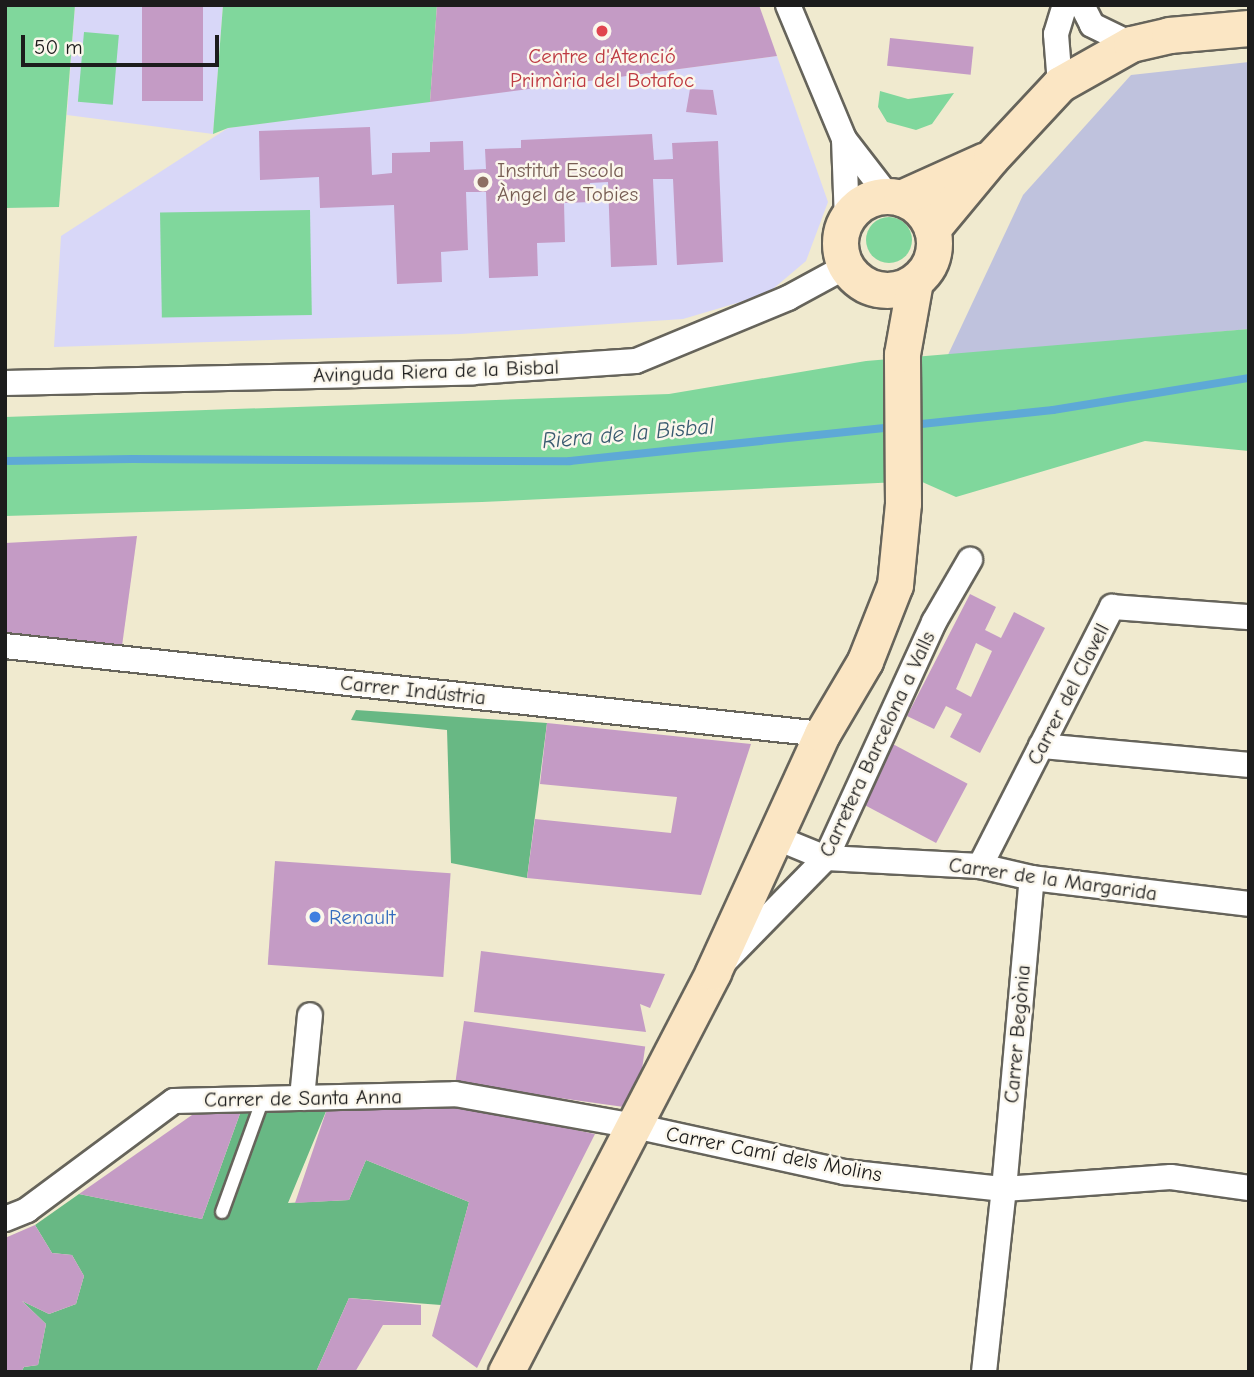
<!DOCTYPE html>
<html>
<head>
<meta charset="utf-8">
<style>
  body { margin:0 }
  #map { position:relative; width:1254px; height:1377px; overflow:hidden; background:#f0eacf; font-family:"Comic Neue",sans-serif }
  div>[style] { position:absolute }
  [style*='--x'] { left:calc(var(--x)*1px); top:calc(var(--y)*1px); width:calc(var(--w)*1px); rotate:calc(var(--a)*1deg) }
  .built>* { inset:0; background:#d8d7f8 }
  .industrial>* { inset:0; background:#bfc2dd }
  .green>* { inset:0; background:#80d79c; transform-origin:0 0 }
  .round { border-radius:50% }
  .forest>* { inset:0; background:#68b884 }
  .stream>* { height:8px; margin:-4px; padding:0 4px; transform-origin:4px; border-radius:4px; background:#5ea9d6 }
  .building>* { inset:0; background:#c49bc5; transform-origin:0 0 }
  .roads { filter:drop-shadow(2px 0 #66645b) drop-shadow(-2px 0 #66645b) drop-shadow(0 2px #66645b) drop-shadow(0 -2px #66645b) }
  .lane>* { height:12px; margin:-6px; padding:0 6px; transform-origin:6px; border-radius:6px; background:#fff }
  .street>* { height:24px; margin:-12px; padding:0 12px; transform-origin:12px; border-radius:12px; background:#fff }
  .secondary>* { height:35px; margin:-17.5px; padding:0 17.5px; transform-origin:17.5px; border-radius:17.5px; background:#fbe6c4 }
  .secondary>.ring { margin:-17.5px; padding:0; box-sizing:content-box; background:none; border:35px solid #fbe6c4; border-radius:50% }
  .dots>* { width:19px; height:19px; translate:-50% -50%; box-sizing:border-box; border:4px solid #fbf7ec; border-radius:50% }
  span { translate:-50% -50%; white-space:nowrap; text-align:center; line-height:1.15; -webkit-text-stroke:5px #fbf7ec; paint-order:stroke }
  .health-label { font-size:21px; color:#be3a42 }
  .education-label { font-size:21px; color:#785e54 }
  .left { translate:0 -50%; text-align:left }
  .street-label { font-size:21px; color:#1c1c1c }
  .shop-label { font-size:21px; color:#366cbe }
  .water-label { font-size:23px; color:#3a5b70; font-style:italic }
  .frame { position:absolute; inset:0; border:7px solid #1c1c1c; pointer-events:none }
  .scale { position:absolute; left:21px; top:35px; width:198px; height:32px; box-sizing:border-box; border:4px solid #1c1c1c; border-top:0; padding-left:9px; font-size:21px; line-height:24px; white-space:nowrap; color:#1c1c1c; -webkit-text-stroke:5px #fbf7ec; paint-order:stroke }
</style>
</head>
<body>
<div id="map">
  <div class="built">
    <div style="clip-path:polygon(75px 5px,223px 5px,213px 134px,67px 115px)"></div>
    <div style="clip-path:polygon(777px 56px,828px 202px,806px 261px,767px 294px,683px 319px,461px 334px,54px 347px,61px 236px,228px 128px)"></div>
  </div>
  <div class="industrial">
    <div style="clip-path:polygon(1249px 62px,1249px 329px,947px 357px,1023px 195px,1131px 75px)"></div>
  </div>
  <div class="green">
    <div style="clip-path:polygon(5px 5px,75px 5px,59px 207px,5px 208px)"></div>
    <div style="clip-path:polygon(223px 5px,437px 5px,430px 102px,228px 128px,213px 134px)"></div>
    <div style="left:84px;top:32px;width:35px;height:70px;rotate:5deg"></div>
    <div style="clip-path:polygon(880px 91px,908px 99px,954px 93px,932px 124px,916px 130px,887px 122px,878px 107px)"></div>
    <div style="left:310px;top:210px;width:105px;height:150px;rotate:89deg"></div>
    <div class="round" style="left:866px;top:217px;width:46px;height:46px"></div>
    <div style="clip-path:polygon(1249px 329px,1249px 451px,1145px 441px,956px 497px,920px 481px,482px 502px,5px 516px,5px 417px,669px 394px,866px 361px)"></div>
  </div>
  <div class="forest">
    <div style="clip-path:polygon(356px 710px,547px 723px,527px 878px,451px 863px,447px 730px,351px 720px)"></div>
    <div style="clip-path:polygon(242px 1108px,327px 1109px,288px 1203px,349px 1200px,366px 1160px,469px 1202px,441px 1305px,349px 1298px,316px 1372px,21px 1372px,24px 1367px,38px 1365px,46px 1324px,22px 1301px,49px 1314px,76px 1304px,84px 1276px,72px 1255px,52px 1253px,35px 1225px,79px 1194px,202px 1219px)"></div>
  </div>
  <div class="stream">
    <div style="--x:912;--y:425;--w:142;--a:-6.1"></div>
    <div style="--x:1053;--y:410;--w:199;--a:-9.3"></div>
    <div style="--x:5;--y:461;--w:127;--a:-0.9"></div>
    <div style="--x:132;--y:459;--w:438;--a:0.3"></div>
    <div style="--x:570;--y:461;--w:328;--a:-6"></div>
  </div>
  <div class="building">
    <div style="left:142px;top:5px;width:61px;height:96px"></div>
    <div style="clip-path:polygon(437px 5px,759px 5px,777px 56px,430px 102px)"></div>
    <div style="left:890px;top:38px;width:84px;height:28px;rotate:6deg"></div>
    <div style="clip-path:polygon(690px 89px,713px 90px,717px 115px,686px 112px)"></div>
    <div style="clip-path:polygon(370px 127px,372px 175px,392px 173px,392px 153px,430px 152px,430px 142px,463px 141px,464px 170px,486px 169px,485px 149px,521px 148px,521px 140px,652px 134px,654px 160px,673px 159px,672px 143px,718px 141px,723px 262px,677px 265px,673px 179px,653px 179px,657px 265px,611px 267px,608px 182px,590px 183px,591px 202px,564px 203px,565px 242px,537px 243px,538px 276px,489px 278px,486px 192px,466px 192px,468px 250px,441px 252px,442px 282px,397px 284px,394px 205px,320px 208px,319px 177px,260px 180px,259px 131px)"></div>
    <div style="clip-path:polygon(137px 536px,122px 646px,5px 632px,5px 543px)"></div>
    <div style="clip-path:polygon(evenodd,970px 594px,996px 607px,985px 630px,1001px 638px,1014px 612px,1045px 628px,980px 753px,950px 737px,962px 714px,946px 706px,934px 729px,907px 716px,970px 594px,976px 643px,992px 651px,971px 697px,956px 689px,976px 643px)"></div>
    <div style="clip-path:polygon(547px 723px,751px 744px,701px 895px,527px 878px,535px 819px,671px 833px,677px 797px,540px 784px)"></div>
    <div style="left:889px;top:742px;width:89px;height:67px;rotate:28deg"></div>
    <div style="left:275px;top:861px;width:176px;height:104px;rotate:4deg"></div>
    <div style="clip-path:polygon(481px 951px,665px 974px,650px 1008px,640px 1004px,646px 1032px,474px 1012px)"></div>
    <div style="left:464px;top:1021px;width:183px;height:63px;rotate:8deg"></div>
    <div style="clip-path:polygon(454px 1104px,595px 1134px,477px 1368px,432px 1336px,469px 1202px,366px 1160px,349px 1200px,295px 1203px,327px 1109px)"></div>
    <div style="clip-path:polygon(242px 1108px,202px 1219px,79px 1194px,192px 1115px)"></div>
    <div style="clip-path:polygon(35px 1225px,52px 1253px,72px 1255px,84px 1276px,76px 1304px,49px 1314px,22px 1301px,46px 1324px,38px 1365px,24px 1367px,21px 1372px,8px 1372px,5px 1370px,5px 1238px)"></div>
    <div style="clip-path:polygon(349px 1298px,421px 1305px,421px 1325px,383px 1325px,355px 1372px,316px 1372px)"></div>
  </div>
  <div class="roads">
    <div class="lane">
      <div style="--x:222;--y:1212;--w:120;--a:-70.1"></div>
    </div>
    <div class="street">
      <div style="--x:788;--y:5;--w:145;--a:67.3"></div>
      <div style="--x:844;--y:139;--w:72;--a:52.3"></div>
      <div style="--x:1082;--y:5;--w:22;--a:63"></div>
      <div style="--x:1092;--y:25;--w:43;--a:26"></div>
      <div style="--x:1060;--y:84;--w:50;--a:-94.6"></div>
      <div style="--x:1056;--y:34;--w:30;--a:-73"></div>
      <div style="--x:844;--y:139;--w:80;--a:87.9"></div>
      <div style="--x:5;--y:383;--w:468;--a:-1.3"></div>
      <div style="--x:473;--y:372;--w:163;--a:-3.9"></div>
      <div style="--x:636;--y:361;--w:165;--a:-22.5"></div>
      <div style="--x:788;--y:298;--w:67;--a:-28.5"></div>
      <div style="--x:5;--y:646;--w:822;--a:6.15"></div>
      <div style="--x:1041;--y:746;--w:209;--a:5.2"></div>
      <div style="--x:777;--y:838;--w:53;--a:22.2"></div>
      <div style="--x:826;--y:858;--w:154;--a:3"></div>
      <div style="--x:980;--y:866;--w:53;--a:13"></div>
      <div style="--x:1032;--y:878;--w:219;--a:6.8"></div>
      <div style="--x:980;--y:866;--w:291;--a:-63"></div>
      <div style="--x:1112;--y:607;--w:137;--a:4.2"></div>
      <div style="--x:725;--y:961;--w:144;--a:-45.6"></div>
      <div style="--x:826;--y:858;--w:260;--a:-65.4"></div>
      <div style="--x:934;--y:622;--w:72;--a:-59.9"></div>
      <div style="--x:302;--y:1098;--w:83;--a:-84.5"></div>
      <div style="--x:5;--y:1219;--w:24;--a:-22"></div>
      <div style="--x:27;--y:1210;--w:183;--a:-36.6"></div>
      <div style="--x:174;--y:1101;--w:281;--a:-1.4"></div>
      <div style="--x:455;--y:1094;--w:183;--a:10.1"></div>
      <div style="--x:635;--y:1126;--w:214;--a:12.4"></div>
      <div style="--x:844;--y:1172;--w:161;--a:6.1"></div>
      <div style="--x:1004;--y:1189;--w:167;--a:-4.1"></div>
      <div style="--x:1171;--y:1177;--w:79;--a:8"></div>
      <div style="--x:984;--y:1372;--w:184;--a:-83.8"></div>
      <div style="--x:1004;--y:1189;--w:312;--a:-84.9"></div>
    </div>
    <div class="secondary">
      <div class="ring" style="left:840px;top:196px;width:59px;height:59px"></div>
      <div style="--x:901;--y:198;--w:92;--a:-24.3"></div>
      <div style="--x:932;--y:229;--w:92;--a:-50.3"></div>
      <div style="--x:991;--y:158;--w:101;--a:-47"></div>
      <div style="--x:1060;--y:84;--w:81;--a:-29.4"></div>
      <div style="--x:1131;--y:44;--w:39;--a:-13"></div>
      <div style="--x:1169;--y:35;--w:80;--a:-5"></div>
      <div style="--x:506;--y:1372;--w:450;--a:-62.6"></div>
      <div style="--x:713;--y:972;--w:262;--a:-65.4"></div>
      <div style="--x:822;--y:734;--w:85;--a:-59.5"></div>
      <div style="--x:865;--y:661;--w:82;--a:-68.5"></div>
      <div style="--x:895;--y:585;--w:82;--a:-84.4"></div>
      <div style="--x:903;--y:503;--w:149;--a:-90.4"></div>
      <div style="--x:902;--y:354;--w:74;--a:-79.9"></div>
    </div>
  </div>
  <div class="dots">
    <div style="left:602px;top:31px;background:#e0444e"></div>
    <div style="left:483px;top:182px;background:#8d6e63"></div>
    <div style="left:315px;top:917px;background:#3f7fe0"></div>
  </div>
  <div class="health-label">
    <span style="left:602px;top:68px">Centre d'Atenció<br>Primària del Botafoc</span>
  </div>
  <div class="education-label">
    <span class="left" style="left:497px;top:182px">Institut Escola<br>Àngel de Tobies</span>
  </div>
  <div class="street-label">
    <span style="left:436px;top:371px;rotate:-2deg">Avinguda Riera de la Bisbal</span>
    <span style="left:413px;top:690px;rotate:6deg">Carrer Indústria</span>
    <span style="left:1068px;top:694px;rotate:-63deg">Carrer del Clavell</span>
    <span style="left:877px;top:744px;rotate:-65deg">Carretera Barcelona a Valls</span>
    <span style="left:1053px;top:879px;rotate:8deg">Carrer de la Margarida</span>
    <span style="left:1017px;top:1034px;rotate:-85deg">Carrer Begònia</span>
    <span style="left:303px;top:1098px;rotate:-1deg">Carrer de Santa Anna</span>
    <span style="left:774px;top:1154px;rotate:11deg">Carrer Camí dels Molins</span>
  </div>
  <div class="shop-label">
    <span class="left" style="left:329px;top:917px">Renault</span>
  </div>
  <div class="water-label">
    <span style="left:628px;top:434px;rotate:-5deg">Riera de la Bisbal</span>
  </div>
  <div class="frame"></div>
  <div class="scale">50 m</div>
</div>
</body>
</html>
